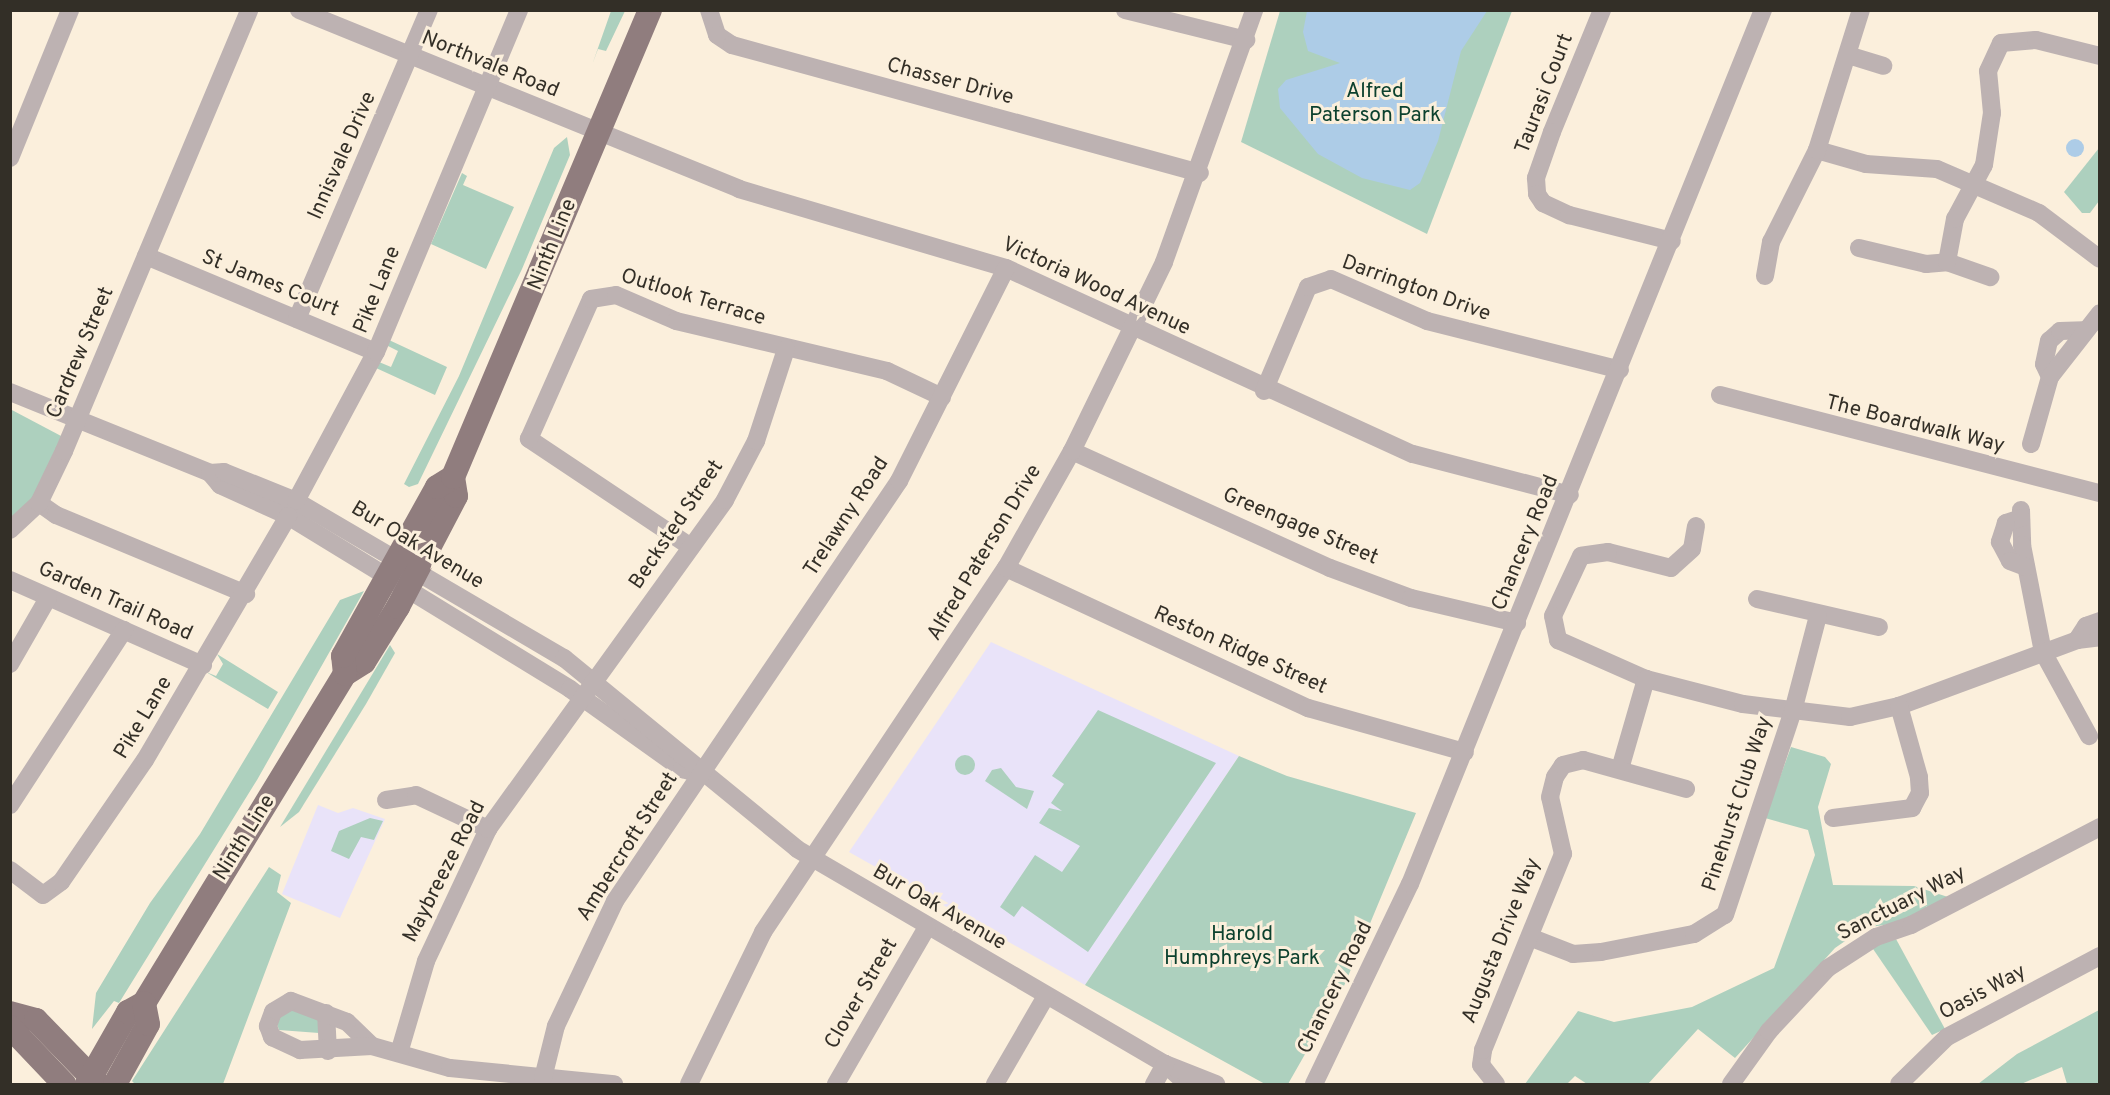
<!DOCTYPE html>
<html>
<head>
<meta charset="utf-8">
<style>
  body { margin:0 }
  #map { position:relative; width:2110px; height:1095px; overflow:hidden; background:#fbefdc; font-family:Overpass,sans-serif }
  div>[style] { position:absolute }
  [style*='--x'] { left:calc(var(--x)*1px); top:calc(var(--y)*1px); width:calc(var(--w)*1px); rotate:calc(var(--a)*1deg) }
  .education>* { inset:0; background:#e9e3f9 }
  .green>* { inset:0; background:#add0be }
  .round { border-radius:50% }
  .water>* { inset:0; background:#adcce7 }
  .minor>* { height:18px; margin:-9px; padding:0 9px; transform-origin:9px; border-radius:9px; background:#bdb2b2 }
  .major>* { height:24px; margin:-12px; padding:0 12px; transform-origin:12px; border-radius:12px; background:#907d7e }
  span { translate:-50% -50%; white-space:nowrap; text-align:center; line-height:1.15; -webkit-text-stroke:6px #fbefdc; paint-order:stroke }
  .street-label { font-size:21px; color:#332f27 }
  .park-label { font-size:21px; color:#0c412e }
  .frame { position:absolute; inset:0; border:12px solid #332f27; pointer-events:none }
</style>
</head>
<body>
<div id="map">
  <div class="education">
    <div style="clip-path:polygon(991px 642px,1239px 756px,1085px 985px,849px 852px)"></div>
    <div style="clip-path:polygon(318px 805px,338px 813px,353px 808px,385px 819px,340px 918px,282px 894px)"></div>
  </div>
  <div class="green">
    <div style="clip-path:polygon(611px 11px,625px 11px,606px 51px,598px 49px,592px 65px)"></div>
    <div style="clip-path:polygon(1280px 11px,1512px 11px,1427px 234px,1241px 142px)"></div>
    <div style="clip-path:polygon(567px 137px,570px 155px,522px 269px,418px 484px,409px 487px,404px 484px,459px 376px,554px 148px)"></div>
    <div style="clip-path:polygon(2099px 148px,2099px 201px,2090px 213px,2082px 213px,2064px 192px)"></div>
    <div style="clip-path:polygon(462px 173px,467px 176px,463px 185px,514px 207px,486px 269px,431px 244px)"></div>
    <div style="clip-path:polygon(389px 340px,447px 367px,435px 395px,376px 368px,379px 362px,391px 367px,398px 351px,386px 345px)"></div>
    <div style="clip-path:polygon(10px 409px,63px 437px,38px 492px,10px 521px)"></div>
    <div style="clip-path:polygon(364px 591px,257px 780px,119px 1003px,114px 1001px,92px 1029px,96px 993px,150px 903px,200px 834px,340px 600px)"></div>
    <div style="clip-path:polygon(390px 645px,395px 653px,366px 704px,299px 812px,280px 827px)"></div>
    <div style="clip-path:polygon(217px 654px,278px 692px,268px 709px,206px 672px,216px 676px,223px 664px)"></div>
    <div style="clip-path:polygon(1098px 710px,1216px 763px,1088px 952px,1022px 906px,1014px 917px,1000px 907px,1035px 855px,1062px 872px,1080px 846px,1039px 823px,1049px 808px,1062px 811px,1051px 803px,1064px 784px,1052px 776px)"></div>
    <div style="clip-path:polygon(1791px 747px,1825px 757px,1831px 764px,1818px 807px,1833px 885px,1914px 886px,1948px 897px,1904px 922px,1864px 928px,1835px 948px,1735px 1058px,1698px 1029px,1648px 1084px,1587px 1084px,1575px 1076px,1567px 1084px,1525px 1084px,1578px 1011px,1614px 1022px,1692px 1007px,1774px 968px,1815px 855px,1808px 830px,1765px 818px)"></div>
    <div class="round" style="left:955px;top:755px;width:20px;height:20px"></div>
    <div style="clip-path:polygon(1239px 756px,1287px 776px,1416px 813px,1344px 986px,1288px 1084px,1265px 1084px,1085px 985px)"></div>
    <div style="clip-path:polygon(1001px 768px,1016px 787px,1034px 791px,1027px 809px,985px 781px,992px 770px)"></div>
    <div style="clip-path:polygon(370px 818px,383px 821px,374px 840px,361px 837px,349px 859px,331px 851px,339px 831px)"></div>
    <div style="clip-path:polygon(269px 867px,281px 875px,277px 892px,291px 903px,223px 1084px,135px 1084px,132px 1081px)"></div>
    <div style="clip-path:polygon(1896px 939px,1945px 1029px,1932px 1035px,1871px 946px)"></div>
    <div style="clip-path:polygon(285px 1008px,318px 1017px,319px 1033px,279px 1030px,276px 1021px)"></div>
    <div style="clip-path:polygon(2099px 1010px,2099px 1084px,2067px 1084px,2062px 1067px,2021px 1084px,1978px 1084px,2017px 1054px)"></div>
  </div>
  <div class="water">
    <div style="clip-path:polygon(1307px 11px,1487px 11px,1461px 51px,1438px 141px,1420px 183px,1410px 190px,1362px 178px,1318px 154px,1280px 108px,1278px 89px,1286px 80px,1340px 63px,1308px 51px,1303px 32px)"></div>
    <div class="round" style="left:2066px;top:139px;width:18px;height:18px"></div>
  </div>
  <div class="minor">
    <div style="--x:299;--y:10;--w:475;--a:22.1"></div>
    <div style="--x:739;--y:189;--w:278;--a:16.5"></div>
    <div style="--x:1006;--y:268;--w:447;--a:24.6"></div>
    <div style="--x:1413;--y:454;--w:162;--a:14.6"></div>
    <div style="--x:709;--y:10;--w:26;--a:72"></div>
    <div style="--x:717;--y:35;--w:18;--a:34"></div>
    <div style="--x:732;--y:45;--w:485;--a:15.3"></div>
    <div style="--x:1125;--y:10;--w:125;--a:13.9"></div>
    <div style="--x:1602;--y:10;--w:132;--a:112.3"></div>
    <div style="--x:1552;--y:132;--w:49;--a:109.2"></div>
    <div style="--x:1536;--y:178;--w:16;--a:86"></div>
    <div style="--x:1537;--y:194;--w:11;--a:56"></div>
    <div style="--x:1543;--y:203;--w:29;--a:25"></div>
    <div style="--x:1569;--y:215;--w:106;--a:14.2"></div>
    <div style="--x:1848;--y:55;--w:37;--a:17"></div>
    <div style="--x:1817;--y:150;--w:51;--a:15.9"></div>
    <div style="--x:1866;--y:164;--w:71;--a:4"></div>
    <div style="--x:1937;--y:169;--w:111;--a:23.3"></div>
    <div style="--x:2039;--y:213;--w:76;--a:37"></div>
    <div style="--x:10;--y:158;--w:160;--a:-67.9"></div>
    <div style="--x:1859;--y:248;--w:69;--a:13.4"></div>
    <div style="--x:1926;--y:264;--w:21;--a:-5"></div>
    <div style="--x:1947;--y:262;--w:46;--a:19.2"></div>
    <div style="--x:146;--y:256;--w:249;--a:22.7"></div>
    <div style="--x:1947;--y:262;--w:44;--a:-79.5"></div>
    <div style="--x:1955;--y:219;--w:61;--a:-61.8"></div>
    <div style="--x:1984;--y:165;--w:53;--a:-81.3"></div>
    <div style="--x:1992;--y:113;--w:42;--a:-95.4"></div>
    <div style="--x:1988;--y:71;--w:31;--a:-65"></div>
    <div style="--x:2001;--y:43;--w:35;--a:-5"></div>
    <div style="--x:2036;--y:40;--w:66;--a:14"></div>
    <div style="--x:1765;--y:276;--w:35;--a:-80"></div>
    <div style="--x:1771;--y:242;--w:103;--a:-63.4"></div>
    <div style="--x:1817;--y:150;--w:147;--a:-72.6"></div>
    <div style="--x:297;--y:319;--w:336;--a:-66.9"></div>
    <div style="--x:2050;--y:377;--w:14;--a:-115"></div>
    <div style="--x:2044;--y:364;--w:24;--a:-78"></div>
    <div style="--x:2049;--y:341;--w:15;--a:-42"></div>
    <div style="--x:2060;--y:331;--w:23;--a:-2"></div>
    <div style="--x:1264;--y:391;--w:113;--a:-67.1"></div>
    <div style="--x:1308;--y:287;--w:24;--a:-19"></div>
    <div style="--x:1331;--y:279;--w:105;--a:23.6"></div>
    <div style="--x:1427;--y:321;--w:199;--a:14.2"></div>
    <div style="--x:10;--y:392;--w:216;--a:22"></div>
    <div style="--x:210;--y:473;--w:16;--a:50"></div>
    <div style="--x:220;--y:485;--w:75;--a:24.5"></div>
    <div style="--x:288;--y:516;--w:331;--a:31.5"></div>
    <div style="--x:570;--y:689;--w:138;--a:35.5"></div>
    <div style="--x:682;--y:769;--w:20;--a:15"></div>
    <div style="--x:1720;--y:395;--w:392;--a:14.5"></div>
    <div style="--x:2031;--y:444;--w:70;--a:-74.2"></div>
    <div style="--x:2050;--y:377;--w:81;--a:-52"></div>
    <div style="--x:1072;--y:451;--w:283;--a:24.4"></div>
    <div style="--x:1330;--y:568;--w:86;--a:20.3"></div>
    <div style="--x:1411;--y:598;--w:109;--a:13.3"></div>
    <div style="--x:210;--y:473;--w:14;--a:-4"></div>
    <div style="--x:224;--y:472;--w:78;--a:21.9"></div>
    <div style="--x:296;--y:501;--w:311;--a:30.4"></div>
    <div style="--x:564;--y:658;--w:301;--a:39.3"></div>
    <div style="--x:797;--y:849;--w:426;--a:30.3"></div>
    <div style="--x:1165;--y:1064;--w:30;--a:42"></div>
    <div style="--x:296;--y:501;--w:169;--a:-61.8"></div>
    <div style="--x:376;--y:352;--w:371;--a:-67.3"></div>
    <div style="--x:39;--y:503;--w:21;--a:35"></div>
    <div style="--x:56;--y:515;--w:206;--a:22.6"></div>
    <div style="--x:2021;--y:510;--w:35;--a:88"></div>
    <div style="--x:2022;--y:545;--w:109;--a:78.9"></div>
    <div style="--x:2043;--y:652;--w:96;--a:61.3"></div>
    <div style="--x:2021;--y:518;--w:16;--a:162"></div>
    <div style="--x:2006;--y:523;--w:20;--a:108"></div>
    <div style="--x:2000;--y:542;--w:21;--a:62"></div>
    <div style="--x:2010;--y:561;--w:17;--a:21"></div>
    <div style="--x:1696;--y:526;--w:23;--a:100"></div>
    <div style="--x:1692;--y:549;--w:28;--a:138"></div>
    <div style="--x:1671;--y:568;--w:65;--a:-165.7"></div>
    <div style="--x:1608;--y:552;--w:27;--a:172"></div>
    <div style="--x:1581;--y:556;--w:66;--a:115"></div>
    <div style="--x:1553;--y:616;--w:25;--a:78"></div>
    <div style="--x:1558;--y:640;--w:96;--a:23.9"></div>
    <div style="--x:1646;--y:679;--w:100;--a:14.5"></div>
    <div style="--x:1743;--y:704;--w:108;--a:6.9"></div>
    <div style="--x:1850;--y:717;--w:50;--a:-12.7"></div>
    <div style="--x:1899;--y:706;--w:190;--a:-20.3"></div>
    <div style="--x:2077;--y:640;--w:23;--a:-7"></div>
    <div style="--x:10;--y:530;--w:40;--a:-43"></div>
    <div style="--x:39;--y:503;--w:58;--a:-64.3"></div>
    <div style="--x:64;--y:451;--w:478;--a:-67.2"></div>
    <div style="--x:691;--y:547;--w:195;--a:-146.3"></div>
    <div style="--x:529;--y:439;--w:153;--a:-66.1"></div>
    <div style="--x:591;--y:299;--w:25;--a:-9"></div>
    <div style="--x:616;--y:295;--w:65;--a:23.4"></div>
    <div style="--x:676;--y:321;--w:217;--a:13.3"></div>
    <div style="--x:887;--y:371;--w:61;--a:25.3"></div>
    <div style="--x:1006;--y:568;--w:333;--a:24.9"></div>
    <div style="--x:1308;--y:708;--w:163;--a:15.7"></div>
    <div style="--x:10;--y:580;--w:211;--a:23.8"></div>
    <div style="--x:1757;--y:599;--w:125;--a:12.9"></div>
    <div style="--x:2077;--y:640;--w:17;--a:-57"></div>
    <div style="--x:2086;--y:626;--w:15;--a:-20"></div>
    <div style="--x:10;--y:664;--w:76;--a:-60.1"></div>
    <div style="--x:1620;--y:769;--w:94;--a:-73.9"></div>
    <div style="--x:386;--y:800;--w:30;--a:-9"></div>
    <div style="--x:416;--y:795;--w:80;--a:25.3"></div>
    <div style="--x:10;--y:805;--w:209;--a:-56.9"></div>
    <div style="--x:1833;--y:818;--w:80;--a:-7.2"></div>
    <div style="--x:1912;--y:808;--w:17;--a:-62"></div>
    <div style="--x:1920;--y:793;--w:16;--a:-94"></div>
    <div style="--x:1919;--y:777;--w:74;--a:-105.7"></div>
    <div style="--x:10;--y:870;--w:41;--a:37.1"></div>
    <div style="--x:43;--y:895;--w:22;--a:-36"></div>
    <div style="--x:61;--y:882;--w:148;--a:-55.5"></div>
    <div style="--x:145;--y:760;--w:283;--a:-59.6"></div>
    <div style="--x:1532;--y:938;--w:44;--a:21.3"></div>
    <div style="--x:1573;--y:954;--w:28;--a:-4"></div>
    <div style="--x:1601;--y:952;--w:95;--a:-11"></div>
    <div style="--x:1694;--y:934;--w:36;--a:-32"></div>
    <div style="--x:1725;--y:915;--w:215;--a:-71.6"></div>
    <div style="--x:1793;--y:711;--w:98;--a:-75.3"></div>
    <div style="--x:326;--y:1013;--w:38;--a:87"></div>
    <div style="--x:372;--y:1046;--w:35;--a:-136"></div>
    <div style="--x:347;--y:1022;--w:60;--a:-159.4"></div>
    <div style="--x:291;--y:1001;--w:21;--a:149"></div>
    <div style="--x:273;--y:1012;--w:15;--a:110"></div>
    <div style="--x:268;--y:1026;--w:12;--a:70"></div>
    <div style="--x:272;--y:1037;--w:31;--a:25"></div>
    <div style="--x:300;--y:1050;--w:72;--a:-3.2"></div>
    <div style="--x:372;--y:1046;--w:81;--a:15.8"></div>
    <div style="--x:450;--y:1068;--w:165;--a:5.6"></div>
    <div style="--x:399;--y:1053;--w:96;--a:-73.6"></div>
    <div style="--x:426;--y:961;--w:146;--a:-64.8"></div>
    <div style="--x:488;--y:829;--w:405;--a:-54.2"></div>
    <div style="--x:725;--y:500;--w:67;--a:-62.3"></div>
    <div style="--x:756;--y:441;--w:97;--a:-71.9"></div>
    <div style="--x:1165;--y:1064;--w:55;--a:21.4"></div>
    <div style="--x:543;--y:1078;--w:54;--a:-76"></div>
    <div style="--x:556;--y:1026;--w:138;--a:-64.7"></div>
    <div style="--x:615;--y:901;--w:507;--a:-55.93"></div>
    <div style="--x:899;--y:481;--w:238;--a:-63.3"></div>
    <div style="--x:689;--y:1084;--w:169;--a:-64"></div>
    <div style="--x:763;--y:932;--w:438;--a:-56.3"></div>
    <div style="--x:1006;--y:568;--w:134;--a:-60.6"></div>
    <div style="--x:1072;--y:451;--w:210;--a:-64"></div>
    <div style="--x:1164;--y:262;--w:268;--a:-70.3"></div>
    <div style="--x:836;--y:1084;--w:181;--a:-59.9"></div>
    <div style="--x:995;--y:1084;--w:102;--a:-59.9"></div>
    <div style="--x:1154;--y:1084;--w:23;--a:-61"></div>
    <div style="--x:1314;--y:1084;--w:222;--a:-64.4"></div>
    <div style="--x:1410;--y:884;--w:943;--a:-68.01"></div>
    <div style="--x:1496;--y:1084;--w:24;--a:-128"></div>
    <div style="--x:1481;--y:1065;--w:15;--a:-82"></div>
    <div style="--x:1483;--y:1050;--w:212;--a:-67.8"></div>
    <div style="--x:1563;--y:854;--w:58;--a:-102.8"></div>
    <div style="--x:1550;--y:797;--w:21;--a:-76"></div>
    <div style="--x:1555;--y:777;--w:14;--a:-56"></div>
    <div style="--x:1563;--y:765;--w:21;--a:-14"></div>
    <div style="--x:1583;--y:760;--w:107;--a:15.7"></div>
    <div style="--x:1731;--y:1084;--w:65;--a:-54.4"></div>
    <div style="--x:1769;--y:1031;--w:86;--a:-46.9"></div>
    <div style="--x:1828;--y:968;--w:57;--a:-32.9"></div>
    <div style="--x:1876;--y:937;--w:37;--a:-19"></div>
    <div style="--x:1911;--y:925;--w:213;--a:-27.4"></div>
    <div style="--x:1899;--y:1084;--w:67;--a:-44.4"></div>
    <div style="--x:1947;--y:1037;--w:173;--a:-27.9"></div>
  </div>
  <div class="major">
    <div style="--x:345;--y:674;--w:22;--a:-32"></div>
    <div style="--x:364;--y:662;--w:65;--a:-58.3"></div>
    <div style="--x:398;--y:607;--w:125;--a:-62.4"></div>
    <div style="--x:456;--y:496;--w:19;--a:-99"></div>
    <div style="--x:10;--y:1013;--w:27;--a:15"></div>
    <div style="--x:36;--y:1020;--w:89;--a:45.9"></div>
    <div style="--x:10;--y:1027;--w:79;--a:46.5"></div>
    <div style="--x:87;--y:1084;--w:83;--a:-60.3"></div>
    <div style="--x:128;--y:1012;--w:18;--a:-29"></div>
    <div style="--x:144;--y:1003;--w:386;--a:-58.6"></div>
    <div style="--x:345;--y:674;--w:18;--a:-96"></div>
    <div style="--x:343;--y:656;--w:193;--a:-60.9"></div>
    <div style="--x:437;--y:487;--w:19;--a:-32"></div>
    <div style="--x:453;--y:477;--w:507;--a:-67.13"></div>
    <div style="--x:115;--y:1084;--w:68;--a:-61.2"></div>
    <div style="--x:148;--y:1024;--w:21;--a:-101"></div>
  </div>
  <div class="street-label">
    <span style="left:490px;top:65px;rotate:22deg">Northvale Road</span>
    <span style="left:950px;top:82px;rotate:15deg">Chasser Drive</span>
    <span style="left:1545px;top:94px;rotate:-69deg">Taurasi Court</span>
    <span style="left:343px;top:156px;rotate:-66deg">Innisvale Drive</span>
    <span style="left:553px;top:245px;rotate:-68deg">Ninth Line</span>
    <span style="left:270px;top:284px;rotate:22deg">St James Court</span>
    <span style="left:1096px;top:287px;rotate:25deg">Victoria Wood Avenue</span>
    <span style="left:1416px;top:289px;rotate:20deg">Darrington Drive</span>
    <span style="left:378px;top:290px;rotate:-68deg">Pike Lane</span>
    <span style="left:693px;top:298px;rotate:17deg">Outlook Terrace</span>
    <span style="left:81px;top:353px;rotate:-67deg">Cardrew Street</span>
    <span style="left:1915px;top:425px;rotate:14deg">The Boardwalk Way</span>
    <span style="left:847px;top:517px;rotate:-57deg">Trelawny Road</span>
    <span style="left:677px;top:525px;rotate:-56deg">Becksted Street</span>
    <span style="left:1300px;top:527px;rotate:23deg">Greengage Street</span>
    <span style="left:1526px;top:543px;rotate:-68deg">Chancery Road</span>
    <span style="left:417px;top:546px;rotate:31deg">Bur Oak Avenue</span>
    <span style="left:985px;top:553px;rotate:-59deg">Alfred Paterson Drive</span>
    <span style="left:115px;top:602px;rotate:24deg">Garden Trail Road</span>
    <span style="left:1240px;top:651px;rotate:24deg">Reston Ridge Street</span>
    <span style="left:144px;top:718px;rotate:-59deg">Pike Lane</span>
    <span style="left:1738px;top:804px;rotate:-72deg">Pinehurst Club Way</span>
    <span style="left:245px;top:838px;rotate:-58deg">Ninth Line</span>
    <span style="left:628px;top:847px;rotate:-58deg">Ambercroft Street</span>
    <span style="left:445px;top:872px;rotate:-63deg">Maybreeze Road</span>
    <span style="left:1902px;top:904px;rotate:-27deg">Sanctuary Way</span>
    <span style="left:939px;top:908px;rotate:30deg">Bur Oak Avenue</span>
    <span style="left:1502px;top:941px;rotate:-68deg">Augusta Drive Way</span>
    <span style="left:1336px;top:988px;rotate:-64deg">Chancery Road</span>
    <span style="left:1983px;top:993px;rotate:-28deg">Oasis Way</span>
    <span style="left:862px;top:994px;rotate:-60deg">Clover Street</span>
  </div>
  <div class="park-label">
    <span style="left:1375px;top:104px">Alfred<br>Paterson Park</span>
    <span style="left:1242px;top:947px">Harold<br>Humphreys Park</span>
  </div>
  <div class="frame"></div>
</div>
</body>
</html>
